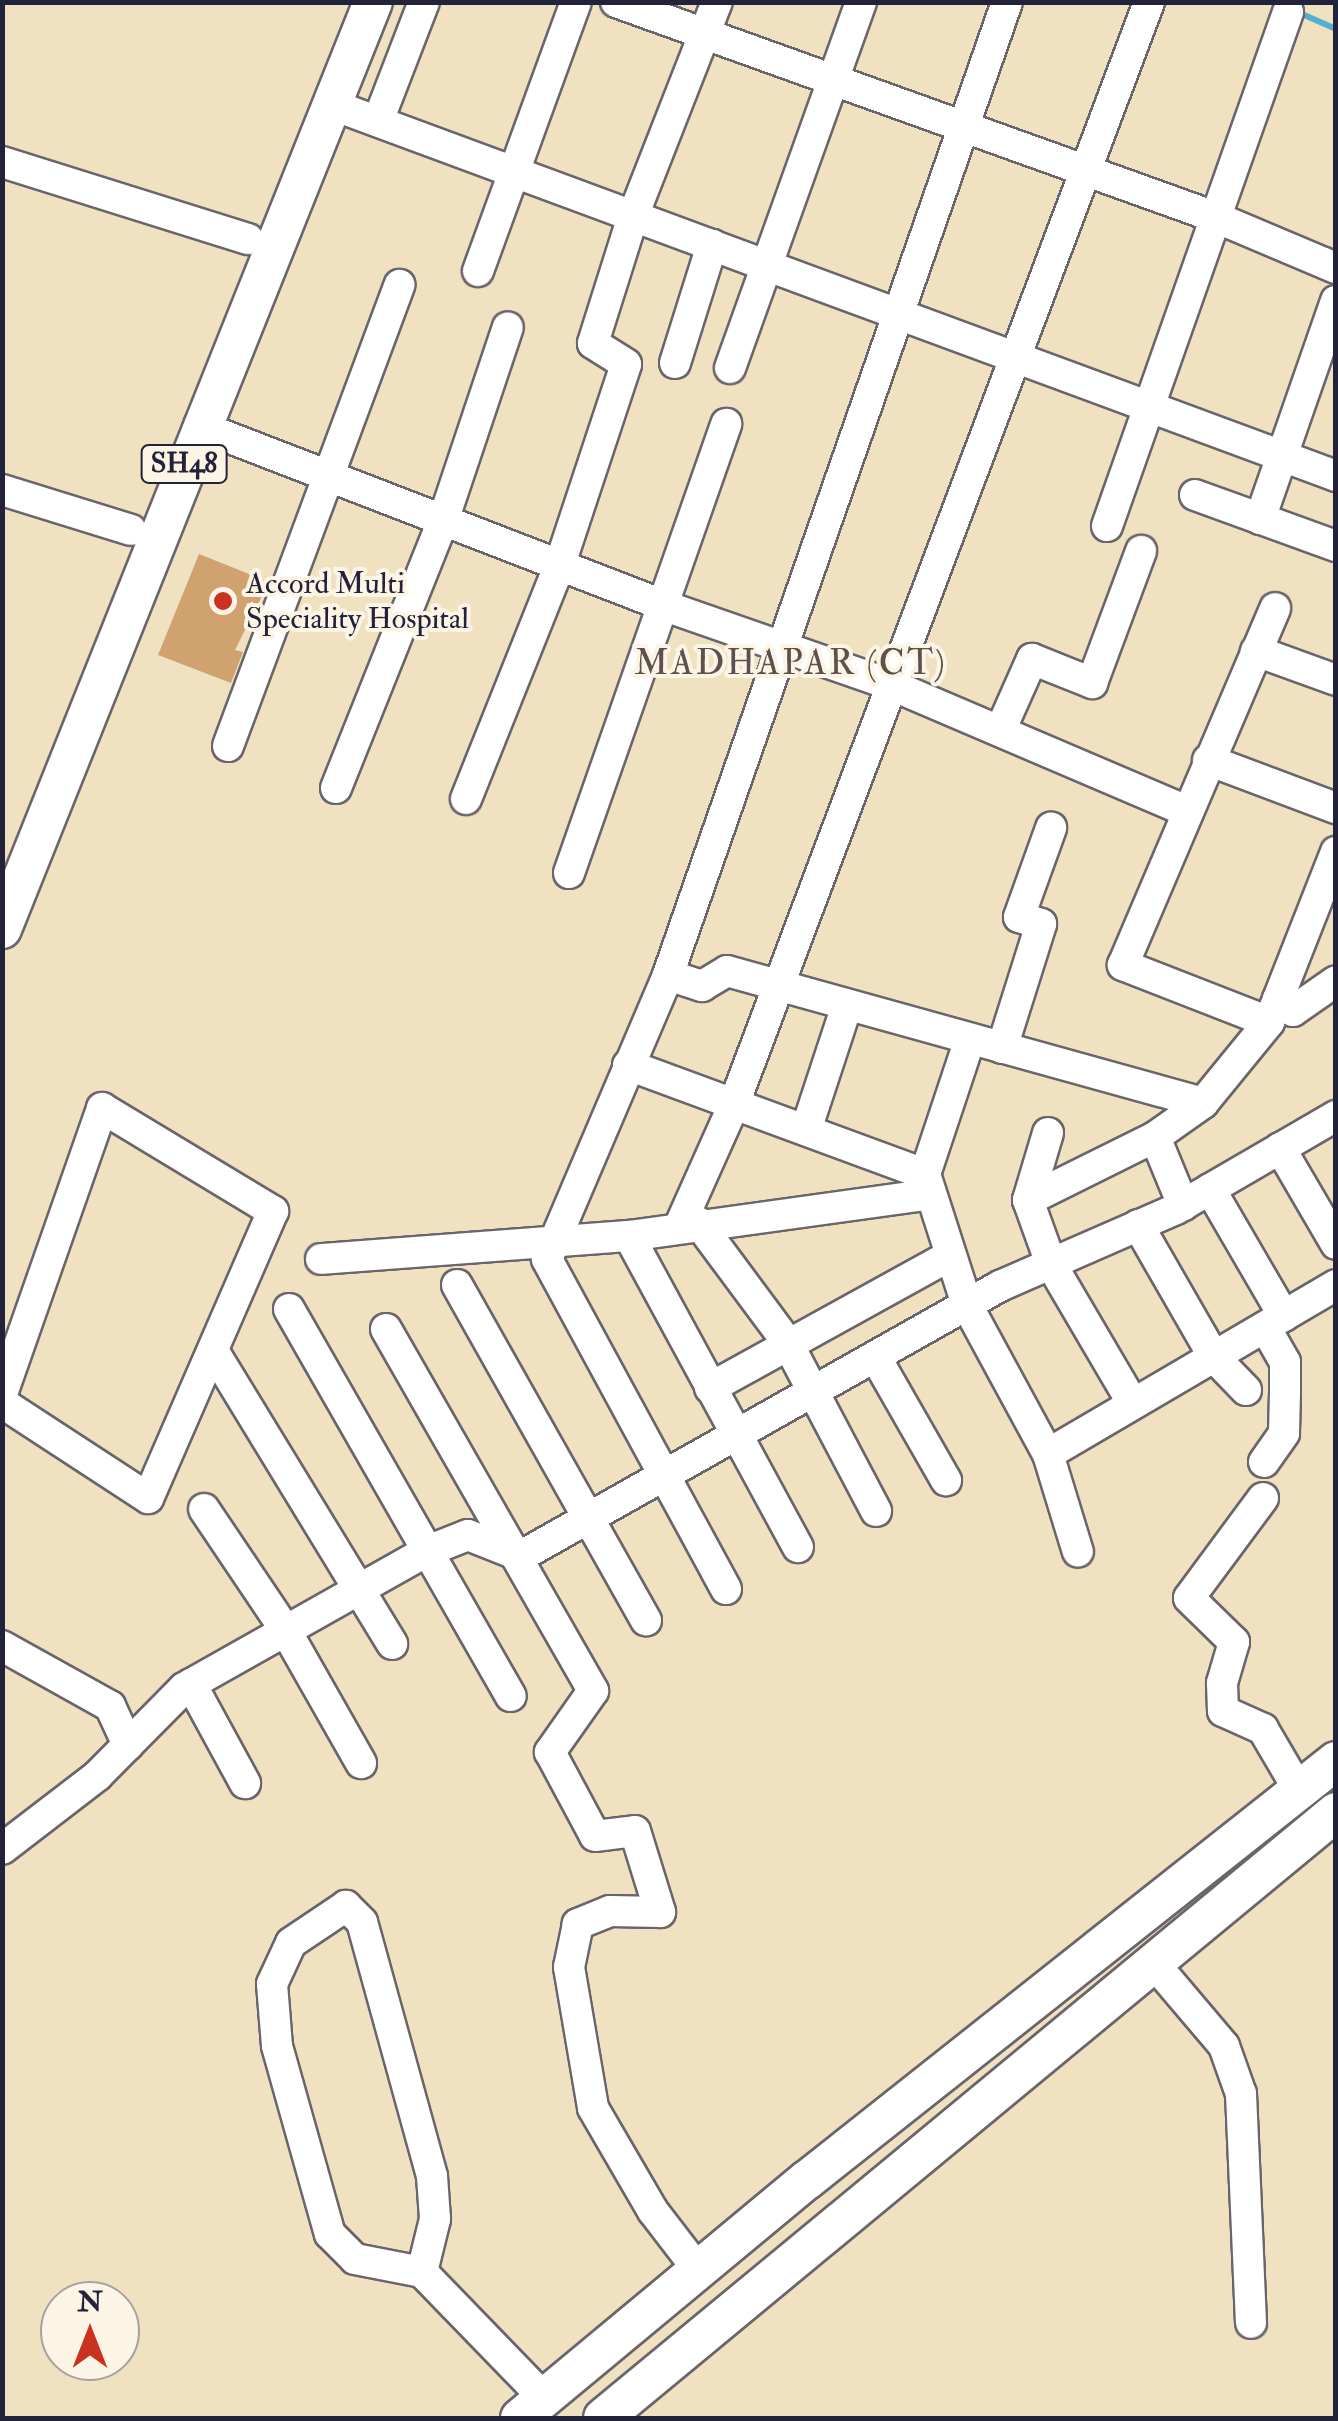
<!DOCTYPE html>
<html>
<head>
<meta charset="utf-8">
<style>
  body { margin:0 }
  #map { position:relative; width:1338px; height:2421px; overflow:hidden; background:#f0e1c1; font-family:"IM FELL Double Pica",serif }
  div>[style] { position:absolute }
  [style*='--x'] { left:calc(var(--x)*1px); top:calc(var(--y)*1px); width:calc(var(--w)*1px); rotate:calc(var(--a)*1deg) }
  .stream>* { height:6px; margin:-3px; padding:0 3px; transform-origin:3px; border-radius:3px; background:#54b0d2 }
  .building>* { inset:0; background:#cfa26f }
  .roads { filter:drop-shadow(2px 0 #6a656a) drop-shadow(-2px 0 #6a656a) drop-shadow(0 2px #6a656a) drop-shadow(0 -2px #6a656a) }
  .minor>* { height:30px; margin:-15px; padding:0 15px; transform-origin:15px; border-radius:15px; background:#fff }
  .major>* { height:38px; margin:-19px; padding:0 19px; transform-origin:19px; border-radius:19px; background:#fff }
  .dots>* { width:28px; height:28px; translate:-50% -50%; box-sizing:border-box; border:5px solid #fcf5e5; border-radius:50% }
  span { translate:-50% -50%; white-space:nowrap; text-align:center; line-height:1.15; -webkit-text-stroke:8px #fcf5e5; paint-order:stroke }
  .shield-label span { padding:2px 8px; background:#fcf5e5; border:2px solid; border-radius:8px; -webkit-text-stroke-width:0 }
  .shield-label { font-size:28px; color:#22223b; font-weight:700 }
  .poi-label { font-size:30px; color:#22223b }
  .left { translate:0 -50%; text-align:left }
  .quarter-label { font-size:35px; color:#5f4f4d; letter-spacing:2.5px }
  .frame { position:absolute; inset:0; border:5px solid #22223b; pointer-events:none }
  .north { position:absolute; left:40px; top:2281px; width:100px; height:100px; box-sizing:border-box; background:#fcf5e5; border:2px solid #a5a1a1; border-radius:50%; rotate:0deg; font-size:28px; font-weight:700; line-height:40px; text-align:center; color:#22223b }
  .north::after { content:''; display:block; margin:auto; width:35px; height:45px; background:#c8321e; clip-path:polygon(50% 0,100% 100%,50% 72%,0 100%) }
</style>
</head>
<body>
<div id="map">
  <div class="stream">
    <div style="--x:1295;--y:11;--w:45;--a:23.7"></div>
  </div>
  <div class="building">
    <div style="clip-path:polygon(199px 554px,269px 582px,235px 650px,243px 652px,231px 683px,158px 655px)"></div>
  </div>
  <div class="roads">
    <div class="minor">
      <div style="--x:616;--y:2;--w:636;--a:19.74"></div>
      <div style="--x:1215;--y:217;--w:131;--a:22.9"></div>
      <div style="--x:330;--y:104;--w:1073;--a:20.29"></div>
      <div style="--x:378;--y:121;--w:128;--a:-68.9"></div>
      <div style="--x:2;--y:162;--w:258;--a:17.4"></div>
      <div style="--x:478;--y:271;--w:286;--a:-70"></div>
      <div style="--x:675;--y:363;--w:124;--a:-72.6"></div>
      <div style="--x:730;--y:368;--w:389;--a:-70.3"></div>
      <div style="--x:199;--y:426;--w:500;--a:21.1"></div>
      <div style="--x:665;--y:606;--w:237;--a:19.2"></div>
      <div style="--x:889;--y:684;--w:322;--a:23.1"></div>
      <div style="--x:2;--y:490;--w:135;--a:17.2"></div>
      <div style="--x:1195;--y:495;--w:150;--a:19.9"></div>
      <div style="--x:1260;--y:519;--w:231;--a:-70.8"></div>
      <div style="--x:1107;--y:526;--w:545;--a:-70.6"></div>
      <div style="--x:1256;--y:651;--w:85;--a:19.9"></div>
      <div style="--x:1000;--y:731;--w:79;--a:-66"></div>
      <div style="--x:1032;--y:659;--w:65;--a:21.8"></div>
      <div style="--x:1092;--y:683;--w:141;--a:-69.6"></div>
      <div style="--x:228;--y:746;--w:492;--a:-69.6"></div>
      <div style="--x:1208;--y:760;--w:137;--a:20.6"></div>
      <div style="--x:336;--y:788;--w:291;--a:-68.2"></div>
      <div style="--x:444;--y:518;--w:201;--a:-71.5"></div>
      <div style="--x:466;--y:799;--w:256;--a:-68.2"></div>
      <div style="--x:561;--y:561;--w:207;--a:-71.7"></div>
      <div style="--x:626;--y:364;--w:39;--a:-148"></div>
      <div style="--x:593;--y:343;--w:133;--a:-72.5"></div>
      <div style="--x:633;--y:216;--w:230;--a:-68.6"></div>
      <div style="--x:569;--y:873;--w:476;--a:-70.7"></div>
      <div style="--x:668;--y:975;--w:36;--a:18"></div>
      <div style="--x:702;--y:986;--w:29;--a:-31"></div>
      <div style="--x:727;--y:971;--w:494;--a:15.5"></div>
      <div style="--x:1278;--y:999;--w:19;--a:39"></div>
      <div style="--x:1293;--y:1011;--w:52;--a:-34.9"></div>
      <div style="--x:1269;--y:1022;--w:157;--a:-158.7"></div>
      <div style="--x:1123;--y:965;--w:388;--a:-66.9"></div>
      <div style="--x:970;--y:1039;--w:142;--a:108.4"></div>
      <div style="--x:925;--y:1174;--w:138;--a:72.2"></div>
      <div style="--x:967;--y:1305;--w:170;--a:61.5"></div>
      <div style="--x:1048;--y:1454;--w:102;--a:73"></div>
      <div style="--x:1002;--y:1048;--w:130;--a:-72.5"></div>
      <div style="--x:1041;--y:924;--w:23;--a:-162"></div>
      <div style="--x:1019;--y:917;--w:95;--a:-70.2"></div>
      <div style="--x:628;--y:1065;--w:316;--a:20.2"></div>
      <div style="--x:806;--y:1130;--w:132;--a:-71.8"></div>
      <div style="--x:1048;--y:1133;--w:70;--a:106.6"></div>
      <div style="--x:1028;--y:1200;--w:68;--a:70.2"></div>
      <div style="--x:1051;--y:1264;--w:162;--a:59.6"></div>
      <div style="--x:1155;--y:1137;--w:74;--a:67.6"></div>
      <div style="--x:1280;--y:1148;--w:111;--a:59.7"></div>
      <div style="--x:1210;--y:1189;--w:147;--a:59.8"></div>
      <div style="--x:1028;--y:1200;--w:142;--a:-26.4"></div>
      <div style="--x:1155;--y:1137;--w:59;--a:-35.3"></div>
      <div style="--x:1203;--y:1103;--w:104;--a:-50.8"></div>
      <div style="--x:1269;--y:1022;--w:183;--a:-68.5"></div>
      <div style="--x:698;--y:1222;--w:149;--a:53.4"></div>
      <div style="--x:787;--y:1342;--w:191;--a:62.2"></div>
      <div style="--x:680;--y:1225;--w:133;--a:-65.9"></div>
      <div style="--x:734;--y:1104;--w:1178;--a:-69.36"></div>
      <div style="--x:1138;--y:1225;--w:152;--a:60.1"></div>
      <div style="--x:1214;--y:1357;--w:46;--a:45.9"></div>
      <div style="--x:629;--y:1236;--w:354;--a:61.5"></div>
      <div style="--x:321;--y:1259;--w:309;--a:-4.3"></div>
      <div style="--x:629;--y:1236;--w:305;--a:-7.9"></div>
      <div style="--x:457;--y:1285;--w:385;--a:60.6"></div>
      <div style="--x:289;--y:1309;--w:446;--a:60.2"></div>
      <div style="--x:386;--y:1329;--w:417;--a:60.2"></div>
      <div style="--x:593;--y:1691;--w:75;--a:125.2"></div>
      <div style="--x:550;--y:1752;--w:95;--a:61.8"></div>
      <div style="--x:595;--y:1836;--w:40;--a:-7.1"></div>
      <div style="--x:635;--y:1831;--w:85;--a:72.8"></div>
      <div style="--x:660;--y:1912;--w:50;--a:-178.9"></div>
      <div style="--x:610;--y:1911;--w:35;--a:158"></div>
      <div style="--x:578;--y:1924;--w:44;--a:101.8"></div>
      <div style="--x:569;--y:1967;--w:143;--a:80.3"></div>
      <div style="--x:593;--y:2108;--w:119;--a:59.8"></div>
      <div style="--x:653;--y:2211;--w:76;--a:52.5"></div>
      <div style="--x:214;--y:1352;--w:342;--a:58.6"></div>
      <div style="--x:876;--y:1358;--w:141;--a:60.2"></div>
      <div style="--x:710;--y:1388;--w:273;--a:-28.9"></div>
      <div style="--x:2;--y:1394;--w:303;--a:-70.7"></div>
      <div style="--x:102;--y:1108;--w:200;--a:31.1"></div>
      <div style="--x:273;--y:1211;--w:313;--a:113.5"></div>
      <div style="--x:148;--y:1498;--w:174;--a:-146.9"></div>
      <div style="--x:1048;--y:1454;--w:334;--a:-30.4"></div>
      <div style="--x:1264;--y:1462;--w:35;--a:-55"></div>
      <div style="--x:1284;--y:1433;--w:41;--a:-88.6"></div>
      <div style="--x:1285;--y:1392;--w:30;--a:-90"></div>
      <div style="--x:1285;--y:1362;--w:40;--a:-119.7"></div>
      <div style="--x:1263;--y:1498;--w:124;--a:126.5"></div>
      <div style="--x:1189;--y:1598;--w:63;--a:44.4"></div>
      <div style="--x:1234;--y:1642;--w:43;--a:106.3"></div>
      <div style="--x:1222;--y:1683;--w:28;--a:88"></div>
      <div style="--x:1223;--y:1711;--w:44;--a:24.2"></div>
      <div style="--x:1263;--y:1729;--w:67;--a:59.6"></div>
      <div style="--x:204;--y:1509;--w:147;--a:56.1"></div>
      <div style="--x:286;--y:1631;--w:152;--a:60.4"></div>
      <div style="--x:726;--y:1589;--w:375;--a:-118.5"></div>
      <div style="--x:547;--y:1259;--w:309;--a:-66.9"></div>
      <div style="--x:668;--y:975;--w:1030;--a:-70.79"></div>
      <div style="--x:2;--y:1646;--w:124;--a:29.1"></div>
      <div style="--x:110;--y:1706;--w:43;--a:65.2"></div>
      <div style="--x:191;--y:1684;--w:113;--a:61.4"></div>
      <div style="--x:2;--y:1849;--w:120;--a:-37.5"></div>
      <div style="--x:97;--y:1776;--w:124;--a:-45.3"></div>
      <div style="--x:184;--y:1688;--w:277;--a:-29.4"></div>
      <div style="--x:425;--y:1552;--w:46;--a:-21.6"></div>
      <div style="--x:468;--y:1535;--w:57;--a:21.6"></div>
      <div style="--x:521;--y:1556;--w:550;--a:-29.41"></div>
      <div style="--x:1000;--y:1286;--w:192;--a:-23.6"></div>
      <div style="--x:1176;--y:1209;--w:185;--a:-30.2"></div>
      <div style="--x:1152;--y:1961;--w:111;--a:49.7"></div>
      <div style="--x:1224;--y:2046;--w:51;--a:70.5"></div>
      <div style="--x:1241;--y:2094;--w:229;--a:87.5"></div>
      <div style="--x:422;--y:2272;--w:55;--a:-76.2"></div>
      <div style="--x:435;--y:2219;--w:43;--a:-94"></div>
      <div style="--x:432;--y:2176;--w:263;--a:-105.4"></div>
      <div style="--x:362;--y:1922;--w:23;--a:-135"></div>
      <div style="--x:346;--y:1906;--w:66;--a:146.1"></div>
      <div style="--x:291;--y:1943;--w:45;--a:114.9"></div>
      <div style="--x:272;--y:1984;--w:62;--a:85.4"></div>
      <div style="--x:277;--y:2046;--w:195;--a:74.3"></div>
      <div style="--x:330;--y:2234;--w:35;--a:45"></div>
      <div style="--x:355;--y:2259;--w:68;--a:11"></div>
      <div style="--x:422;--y:2272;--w:177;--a:45.9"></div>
    </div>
    <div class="major">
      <div style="--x:2;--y:929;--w:998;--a:-68.19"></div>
      <div style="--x:520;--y:2418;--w:373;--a:-39.7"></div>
      <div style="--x:807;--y:2180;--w:675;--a:-38.38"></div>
      <div style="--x:603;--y:2418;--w:951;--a:-39.58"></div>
    </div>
  </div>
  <div class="dots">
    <div style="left:223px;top:601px;background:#c8321e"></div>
  </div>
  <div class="shield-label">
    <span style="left:184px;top:464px">SH48</span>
  </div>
  <div class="poi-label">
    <span class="left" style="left:246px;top:601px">Accord Multi<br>Speciality Hospital</span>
  </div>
  <div class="quarter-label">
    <span style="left:791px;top:663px">MADHAPAR (CT)</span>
  </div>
  <div class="frame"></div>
  <div class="north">N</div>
</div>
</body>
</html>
